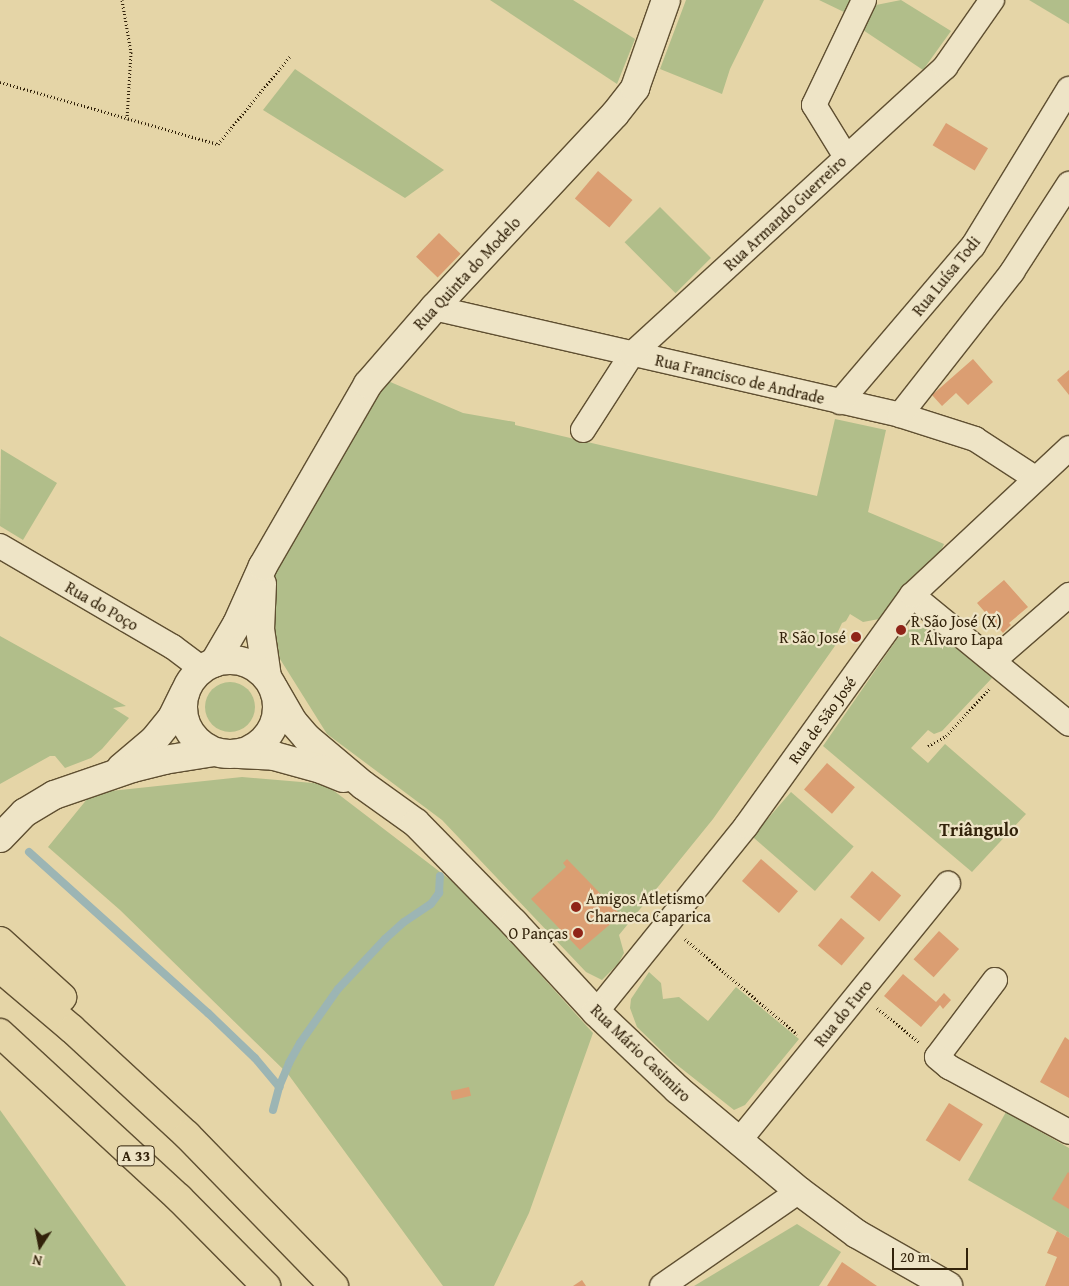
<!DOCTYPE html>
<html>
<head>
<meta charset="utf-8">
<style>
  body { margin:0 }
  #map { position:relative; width:1069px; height:1286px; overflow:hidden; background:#e5d5a7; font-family:"Gentium Book Plus",serif }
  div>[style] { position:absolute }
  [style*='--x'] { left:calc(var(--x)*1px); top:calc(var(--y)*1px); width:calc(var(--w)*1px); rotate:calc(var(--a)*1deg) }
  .green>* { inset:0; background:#b1be8a; transform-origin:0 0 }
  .round { border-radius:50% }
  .stream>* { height:8px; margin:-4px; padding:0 4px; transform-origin:4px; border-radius:4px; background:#9cb5b4 }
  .building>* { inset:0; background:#db9e72; transform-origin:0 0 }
  .path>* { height:3px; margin-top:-1.5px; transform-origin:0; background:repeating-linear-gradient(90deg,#32220a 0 1px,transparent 0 3.5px) }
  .roads { filter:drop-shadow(1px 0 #5f4f31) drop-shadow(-1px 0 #5f4f31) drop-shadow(0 1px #5f4f31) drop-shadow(0 -1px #5f4f31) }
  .minor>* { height:24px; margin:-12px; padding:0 12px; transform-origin:12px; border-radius:12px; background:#eee4c6 }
  .tertiary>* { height:28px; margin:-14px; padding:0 14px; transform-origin:14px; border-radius:14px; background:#eee4c6 }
  .tertiary>.ring { margin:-14px; padding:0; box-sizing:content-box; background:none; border:28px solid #eee4c6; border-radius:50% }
  .motorway>* { height:28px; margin:-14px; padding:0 14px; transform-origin:14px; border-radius:14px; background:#e5d5a7 }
  .dots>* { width:14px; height:14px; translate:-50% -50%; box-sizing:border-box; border:2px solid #eee4c6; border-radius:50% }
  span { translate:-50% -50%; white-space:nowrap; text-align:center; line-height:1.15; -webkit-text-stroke:4.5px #eee4c6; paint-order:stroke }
  .shield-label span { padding:1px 4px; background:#eee4c6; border:1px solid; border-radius:4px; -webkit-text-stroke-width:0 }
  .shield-label { font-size:15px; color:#32220a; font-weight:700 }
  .street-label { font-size:16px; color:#32220a }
  .poi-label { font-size:16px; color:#32220a }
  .left { translate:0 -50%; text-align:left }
  .right { translate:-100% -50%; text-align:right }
  .neighbourhood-label { font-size:18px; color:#32220a; font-weight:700 }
  .north { position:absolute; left:15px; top:1221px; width:50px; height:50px; -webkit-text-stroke:4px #eee4c6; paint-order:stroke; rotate:191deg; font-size:14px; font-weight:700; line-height:20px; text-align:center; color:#32220a }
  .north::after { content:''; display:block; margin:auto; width:18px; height:22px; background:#32220a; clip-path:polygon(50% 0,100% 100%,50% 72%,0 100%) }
  .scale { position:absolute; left:892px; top:1248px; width:76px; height:22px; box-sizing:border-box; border:2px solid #32220a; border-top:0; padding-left:6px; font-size:15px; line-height:18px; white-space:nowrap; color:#32220a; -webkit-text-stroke:4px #eee4c6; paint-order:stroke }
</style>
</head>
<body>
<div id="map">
  <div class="green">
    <div style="clip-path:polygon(490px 0,573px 0,635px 39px,617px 84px)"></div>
    <div style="clip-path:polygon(686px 0,764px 0,730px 69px,722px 94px,660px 69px)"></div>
    <div style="clip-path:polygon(819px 0,853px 0,846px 13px)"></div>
    <div style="clip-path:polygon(901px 0,951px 31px,923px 70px,863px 30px,876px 5px)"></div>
    <div style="clip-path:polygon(1029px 0,1069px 0,1069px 24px)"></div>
    <div style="clip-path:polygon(295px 69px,444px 170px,405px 198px,263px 110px)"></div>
    <div style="left:660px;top:207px;width:72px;height:50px;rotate:45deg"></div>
    <div style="clip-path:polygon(388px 381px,463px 413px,515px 422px,515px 425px,817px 496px,835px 419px,886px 430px,868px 512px,944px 544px,940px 553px,879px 619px,863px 622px,850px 614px,846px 621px,842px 623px,834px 640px,837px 643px,713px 819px,619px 935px,624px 953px,618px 964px,602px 980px,586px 972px,442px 820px,327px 734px,280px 659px,270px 619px,270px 582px,364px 405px)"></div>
    <div style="clip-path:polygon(1px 449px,57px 483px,23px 540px,0 526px)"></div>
    <div style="clip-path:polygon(923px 626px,935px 630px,992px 678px,942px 731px,934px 734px,928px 730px,911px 748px,928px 763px,945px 744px,1026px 814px,972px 872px,823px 746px,897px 639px,904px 631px)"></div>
    <div style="clip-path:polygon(0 636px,126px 706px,113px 708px,129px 718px,102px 749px,91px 758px,65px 768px,55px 756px,50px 756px,0 784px)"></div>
    <div class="round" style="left:205px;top:682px;width:50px;height:50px"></div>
    <div style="clip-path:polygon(242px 777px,325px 784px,465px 891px,593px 1033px,529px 1213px,494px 1286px,443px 1286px,288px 1074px,120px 910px,48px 847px,92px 793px)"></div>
    <div style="left:791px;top:792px;width:83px;height:59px;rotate:41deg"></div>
    <div style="clip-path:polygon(649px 972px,661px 983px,663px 999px,679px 997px,708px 1021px,736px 987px,799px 1039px,745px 1105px,734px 1110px,672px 1061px,637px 1027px,630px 1008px,631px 999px)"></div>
    <div style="clip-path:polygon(0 1110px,126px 1286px,0 1286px)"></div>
    <div style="clip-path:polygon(1006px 1112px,1069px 1148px,1069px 1238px,968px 1180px)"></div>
    <div style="clip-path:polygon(797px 1224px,841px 1252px,819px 1286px,694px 1286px)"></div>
  </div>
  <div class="stream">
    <div style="--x:29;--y:852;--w:241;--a:42"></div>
    <div style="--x:208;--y:1013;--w:65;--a:43.8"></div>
    <div style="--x:255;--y:1058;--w:38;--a:50"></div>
    <div style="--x:273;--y:1110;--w:24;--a:-75"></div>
    <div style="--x:279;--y:1087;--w:26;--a:-67"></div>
    <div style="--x:289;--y:1063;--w:23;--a:-61"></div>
    <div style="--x:300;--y:1043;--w:66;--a:-54.9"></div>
    <div style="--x:338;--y:989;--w:69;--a:-46.8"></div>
    <div style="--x:385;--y:939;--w:25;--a:-42"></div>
    <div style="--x:404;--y:922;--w:32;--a:-34"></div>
    <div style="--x:431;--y:904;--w:14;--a:-54"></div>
    <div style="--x:439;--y:893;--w:17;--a:-87"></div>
  </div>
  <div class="building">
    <div style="left:946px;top:123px;width:49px;height:26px;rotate:31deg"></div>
    <div style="left:598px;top:171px;width:45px;height:36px;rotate:40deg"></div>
    <div style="left:439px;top:233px;width:30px;height:33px;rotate:44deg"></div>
    <div style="clip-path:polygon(973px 359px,993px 382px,968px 405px,956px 393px,942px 406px,932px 395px)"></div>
    <div style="clip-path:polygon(1069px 370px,1069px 395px,1057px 380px)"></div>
    <div style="clip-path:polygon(1004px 580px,1028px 607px,1009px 623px,1011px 625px,1003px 633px,977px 603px)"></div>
    <div style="left:827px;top:763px;width:37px;height:35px;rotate:41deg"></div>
    <div style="clip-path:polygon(567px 859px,621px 915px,580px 950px,531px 899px,566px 867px,563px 863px)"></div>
    <div style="left:761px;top:859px;width:49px;height:29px;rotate:41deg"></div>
    <div style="left:872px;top:871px;width:38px;height:34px;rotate:40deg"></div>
    <div style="left:841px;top:918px;width:31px;height:36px;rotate:40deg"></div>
    <div style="left:939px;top:931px;width:27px;height:38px;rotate:42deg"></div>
    <div style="clip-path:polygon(903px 974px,936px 1002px,944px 993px,951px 1000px,943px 1009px,940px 1005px,921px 1027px,884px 996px)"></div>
    <div style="clip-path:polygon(1065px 1037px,1069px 1040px,1069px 1098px,1040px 1082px)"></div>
    <div style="left:469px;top:1087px;width:9px;height:19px;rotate:77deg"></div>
    <div style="left:949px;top:1103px;width:40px;height:44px;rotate:32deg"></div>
    <div style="clip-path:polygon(1068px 1172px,1069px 1173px,1069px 1209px,1052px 1199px)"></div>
    <div style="clip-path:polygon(1057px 1231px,1069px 1238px,1069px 1286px,1045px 1286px,1057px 1257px,1047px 1253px)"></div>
    <div style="clip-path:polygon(842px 1262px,877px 1286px,827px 1286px)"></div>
    <div style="clip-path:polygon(582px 1280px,586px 1286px,573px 1286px)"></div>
  </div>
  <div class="path">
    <div style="--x:122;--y:0;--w:53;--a:80.2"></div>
    <div style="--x:131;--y:52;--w:67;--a:93.4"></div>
    <div style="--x:0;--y:82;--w:227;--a:15.9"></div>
    <div style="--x:218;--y:144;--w:115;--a:-50.6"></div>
    <div style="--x:928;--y:746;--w:21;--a:-29"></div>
    <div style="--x:946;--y:736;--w:64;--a:-47.5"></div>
    <div style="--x:685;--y:939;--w:147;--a:40.3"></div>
    <div style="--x:877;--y:1008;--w:54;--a:39"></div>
  </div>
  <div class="roads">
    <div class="minor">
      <div style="--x:846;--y:157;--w:61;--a:-121.6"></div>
      <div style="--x:814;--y:105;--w:116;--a:-64.5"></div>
      <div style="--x:434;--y:308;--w:478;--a:12.9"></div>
      <div style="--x:900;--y:415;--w:79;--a:17.7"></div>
      <div style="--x:975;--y:439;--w:72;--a:33"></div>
      <div style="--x:840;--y:402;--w:205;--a:-49.6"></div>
      <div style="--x:973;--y:246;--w:184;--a:-58.6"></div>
      <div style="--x:900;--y:415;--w:182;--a:-51.9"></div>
      <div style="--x:1012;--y:272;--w:105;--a:-57.1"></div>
      <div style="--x:583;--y:430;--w:90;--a:-57.2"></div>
      <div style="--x:632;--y:354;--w:425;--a:-42.5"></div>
      <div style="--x:945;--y:67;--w:82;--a:-55"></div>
      <div style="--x:0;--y:546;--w:200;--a:30.3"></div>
      <div style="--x:173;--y:647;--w:36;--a:37"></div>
      <div style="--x:912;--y:595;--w:203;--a:39.4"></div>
      <div style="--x:993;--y:661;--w:101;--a:-41"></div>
      <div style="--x:995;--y:980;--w:96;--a:127"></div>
      <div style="--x:937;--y:1057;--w:16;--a:40"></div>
      <div style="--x:949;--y:1067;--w:136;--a:28.4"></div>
      <div style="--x:596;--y:1012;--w:239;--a:-51.1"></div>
      <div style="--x:746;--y:826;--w:284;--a:-54.3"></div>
      <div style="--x:912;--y:595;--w:215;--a:-43.1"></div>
      <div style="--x:738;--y:1142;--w:333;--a:-50.9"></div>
      <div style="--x:662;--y:1286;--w:167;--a:-34.7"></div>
    </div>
    <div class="tertiary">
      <div style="--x:262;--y:584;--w:45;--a:92.5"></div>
      <div style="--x:260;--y:629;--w:49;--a:81.7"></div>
      <div class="ring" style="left:183px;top:660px;width:66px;height:66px"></div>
      <div style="--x:214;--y:663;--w:45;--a:-59.5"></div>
      <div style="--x:237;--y:624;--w:64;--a:-65.9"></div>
      <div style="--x:263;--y:566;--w:210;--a:-60"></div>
      <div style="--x:368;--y:384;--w:101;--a:-49"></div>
      <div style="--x:434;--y:308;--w:265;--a:-47"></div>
      <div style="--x:615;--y:114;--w:33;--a:-52"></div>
      <div style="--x:635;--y:88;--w:93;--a:-70.6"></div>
      <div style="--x:274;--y:689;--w:39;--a:60"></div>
      <div style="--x:294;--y:723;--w:20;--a:49"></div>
      <div style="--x:307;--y:738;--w:73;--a:40"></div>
      <div style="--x:363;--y:785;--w:65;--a:35.6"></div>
      <div style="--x:416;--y:823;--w:140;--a:45.6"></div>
      <div style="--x:514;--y:923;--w:121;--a:47.3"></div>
      <div style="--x:596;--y:1012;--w:112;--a:43.5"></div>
      <div style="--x:677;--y:1089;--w:159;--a:39.9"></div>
      <div style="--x:799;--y:1191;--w:72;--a:36.6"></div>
      <div style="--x:857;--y:1234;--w:105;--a:29.7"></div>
      <div style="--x:239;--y:754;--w:35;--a:3"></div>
      <div style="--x:274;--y:756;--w:49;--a:15.5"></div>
      <div style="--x:321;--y:769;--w:24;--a:22"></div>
      <div style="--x:121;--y:768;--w:43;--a:-40.3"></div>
      <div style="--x:154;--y:740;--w:28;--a:-51"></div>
      <div style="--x:172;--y:718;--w:28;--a:-64"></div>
      <div style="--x:0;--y:838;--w:35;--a:-46"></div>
      <div style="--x:24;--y:813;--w:35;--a:-31"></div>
      <div style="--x:54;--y:795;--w:83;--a:-18.9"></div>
      <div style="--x:133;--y:768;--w:32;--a:-14"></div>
      <div style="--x:164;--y:760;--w:51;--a:-9.1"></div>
    </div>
    <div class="motorway">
      <div style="--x:0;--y:941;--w:84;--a:42.1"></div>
      <div style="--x:0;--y:968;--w:94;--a:40.3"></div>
      <div style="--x:72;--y:1029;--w:156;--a:42.7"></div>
      <div style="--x:187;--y:1135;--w:211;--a:45.8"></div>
      <div style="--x:0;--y:1033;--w:243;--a:42.7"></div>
      <div style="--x:179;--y:1198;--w:124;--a:45.3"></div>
    </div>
  </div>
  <div class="dots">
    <div style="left:901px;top:630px;background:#8f2418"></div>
    <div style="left:856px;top:637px;background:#8f2418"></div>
    <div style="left:576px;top:907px;background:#8f2418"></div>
    <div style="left:578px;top:933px;background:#8f2418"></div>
  </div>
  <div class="shield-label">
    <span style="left:136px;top:1156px">A 33</span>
  </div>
  <div class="street-label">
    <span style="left:785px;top:213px;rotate:-43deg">Rua Armando Guerreiro</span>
    <span style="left:467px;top:273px;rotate:-47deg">Rua Quinta do Modelo</span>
    <span style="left:946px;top:276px;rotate:-51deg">Rua Luísa Todi</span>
    <span style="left:740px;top:379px;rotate:13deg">Rua Francisco de Andrade</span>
    <span style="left:102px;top:606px;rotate:30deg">Rua do Poço</span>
    <span style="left:822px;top:720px;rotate:-54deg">Rua de São José</span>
    <span style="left:843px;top:1013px;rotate:-51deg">Rua do Furo</span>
    <span style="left:641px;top:1053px;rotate:44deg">Rua Mário Casimiro</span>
  </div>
  <div class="poi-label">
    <span class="left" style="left:911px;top:630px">R São José (X)<br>R Álvaro Lapa</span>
    <span class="right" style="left:846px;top:637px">R São José</span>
    <span class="left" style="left:586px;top:907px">Amigos Atletismo<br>Charneca Caparica</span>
    <span class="right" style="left:568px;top:933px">O Panças</span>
  </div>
  <div class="neighbourhood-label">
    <span style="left:979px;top:830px">Triângulo</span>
  </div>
  <div class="north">N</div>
  <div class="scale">20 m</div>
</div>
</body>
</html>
